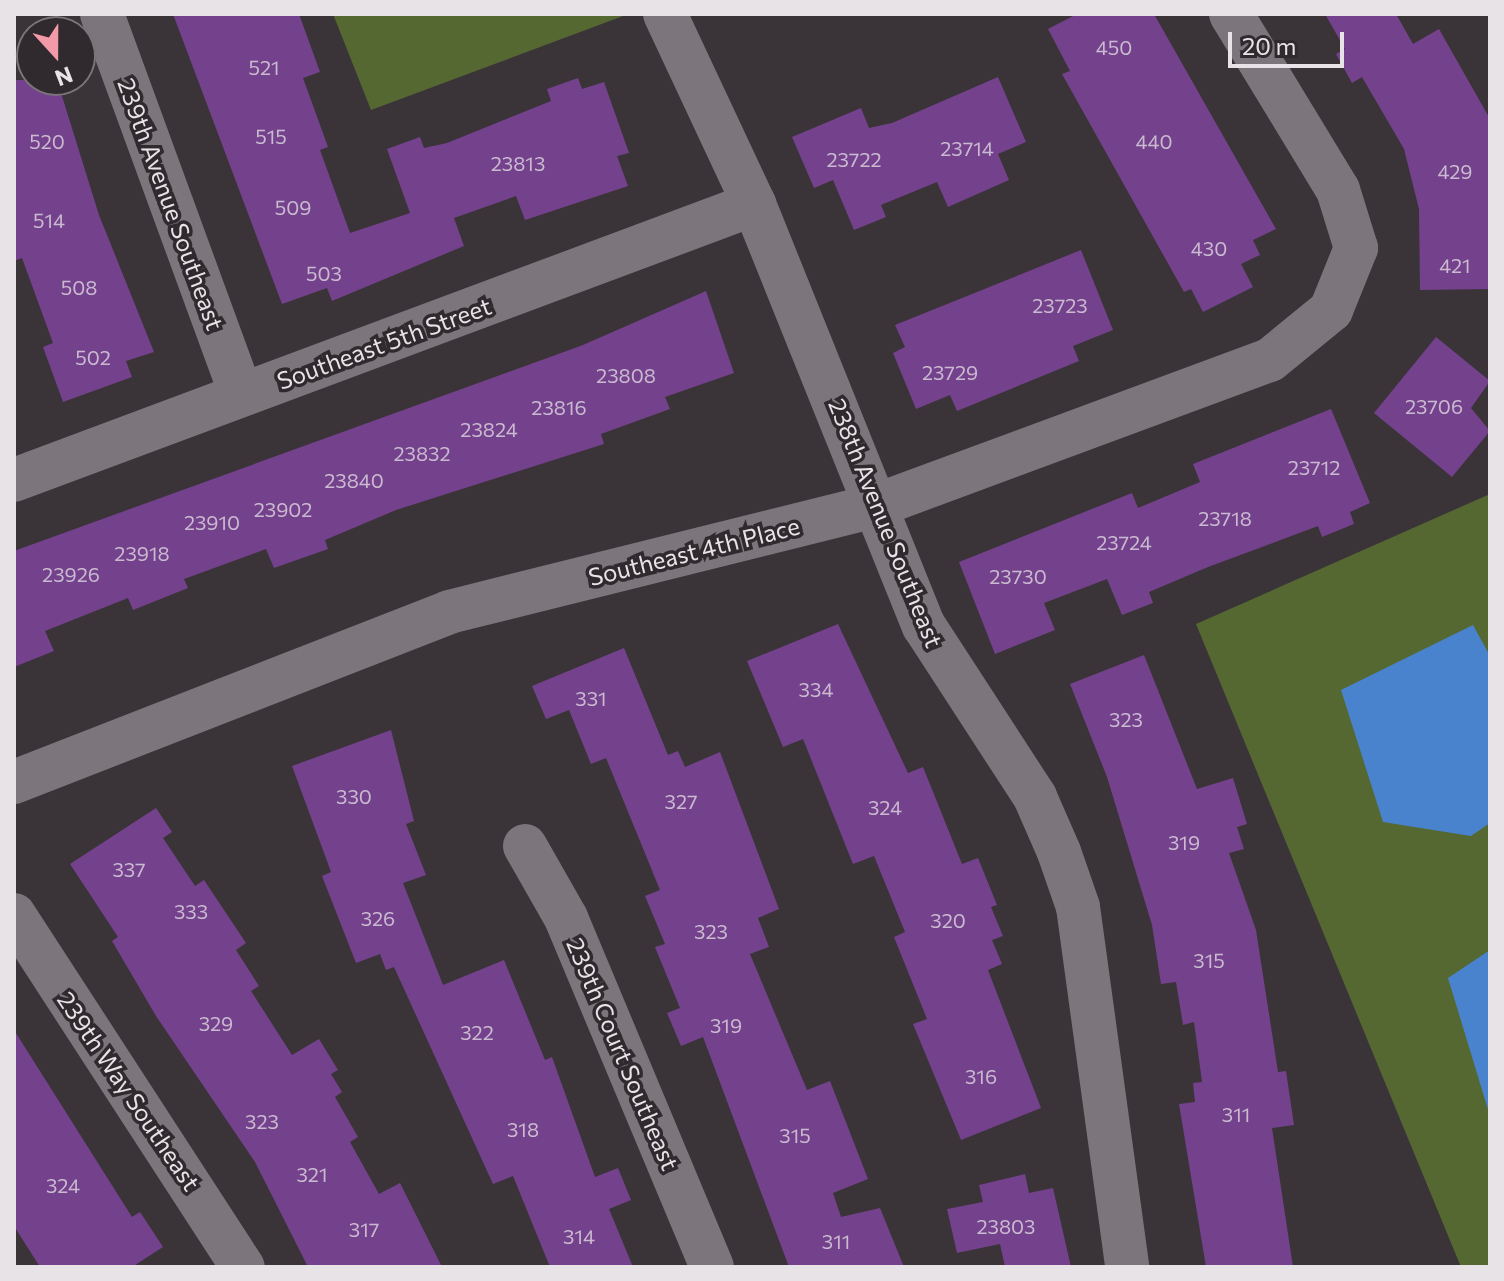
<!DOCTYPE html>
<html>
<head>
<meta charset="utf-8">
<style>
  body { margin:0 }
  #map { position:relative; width:1504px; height:1281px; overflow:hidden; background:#3a3439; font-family:Commissioner,sans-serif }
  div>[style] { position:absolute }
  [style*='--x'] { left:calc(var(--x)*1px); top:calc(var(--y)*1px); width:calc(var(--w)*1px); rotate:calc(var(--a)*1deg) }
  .green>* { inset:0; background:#556832 }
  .water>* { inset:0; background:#4a83cd }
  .building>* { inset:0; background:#74418c }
  .minor>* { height:44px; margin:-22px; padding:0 22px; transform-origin:22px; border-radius:22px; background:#7c757b }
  span { translate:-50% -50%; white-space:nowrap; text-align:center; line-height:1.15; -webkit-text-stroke:7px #302a2f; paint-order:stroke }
  .number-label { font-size:20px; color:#cabad0 }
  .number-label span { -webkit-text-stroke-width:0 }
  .street-label { font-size:24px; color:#e7e3e6 }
  .frame { position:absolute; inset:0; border:16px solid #e7e3e6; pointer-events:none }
  .north { position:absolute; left:16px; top:16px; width:80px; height:80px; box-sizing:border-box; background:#302a2f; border:2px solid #797478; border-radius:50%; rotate:159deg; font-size:22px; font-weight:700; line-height:32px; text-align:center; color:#e7e3e6 }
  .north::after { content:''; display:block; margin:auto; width:28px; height:36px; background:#f39aa9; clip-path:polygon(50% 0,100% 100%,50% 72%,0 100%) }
  .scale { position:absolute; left:1228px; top:32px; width:116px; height:36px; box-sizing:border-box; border:4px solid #e7e3e6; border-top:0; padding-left:10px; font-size:24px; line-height:28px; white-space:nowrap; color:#e7e3e6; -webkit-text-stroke:6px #302a2f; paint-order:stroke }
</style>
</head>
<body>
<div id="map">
  <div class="green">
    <div style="clip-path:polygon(333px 14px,622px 14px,623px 16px,371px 110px)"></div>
    <div style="clip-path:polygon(1490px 494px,1490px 1267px,1461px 1267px,1196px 624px)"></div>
  </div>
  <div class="water">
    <div style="clip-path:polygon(1473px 625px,1490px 656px,1490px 823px,1471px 836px,1383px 822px,1341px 690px)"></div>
    <div style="clip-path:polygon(1490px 950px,1490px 1116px,1448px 978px)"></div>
  </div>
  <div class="building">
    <div style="clip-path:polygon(173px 14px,299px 14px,320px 72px,303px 78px,328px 147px,320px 150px,350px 233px,410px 213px,387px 149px,420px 137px,424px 148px,447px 143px,551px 101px,547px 89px,578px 78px,582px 89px,604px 82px,629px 153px,617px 156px,628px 186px,525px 220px,516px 196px,454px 218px,464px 246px,332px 301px,327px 288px,282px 304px)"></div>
    <div style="clip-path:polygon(1077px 14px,1154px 14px,1276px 229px,1253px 240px,1260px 255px,1241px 264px,1253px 287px,1203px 312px,1191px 289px,1184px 292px,1062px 74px,1070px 71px,1048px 29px)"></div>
    <div style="clip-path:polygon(1325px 14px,1396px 14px,1413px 44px,1439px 29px,1490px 119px,1490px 289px,1420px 290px,1419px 209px,1404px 149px,1362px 77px,1352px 83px,1336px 54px,1345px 49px)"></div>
    <div style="clip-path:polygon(998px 77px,1026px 142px,998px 154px,1009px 180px,948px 207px,937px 182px,881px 205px,886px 217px,854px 230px,833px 180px,814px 188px,792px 137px,861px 108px,869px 128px,892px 123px)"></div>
    <div style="clip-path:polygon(14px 80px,57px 80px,99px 215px,154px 352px,126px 361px,132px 377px,63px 402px,43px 347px,53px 343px,22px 258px,14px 261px)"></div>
    <div style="clip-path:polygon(1081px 250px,1113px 330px,1073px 346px,1079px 361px,957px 411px,950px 395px,916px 409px,893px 353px,905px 347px,895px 325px)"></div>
    <div style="clip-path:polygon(706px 291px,734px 373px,665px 397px,670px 409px,601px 434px,604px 444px,396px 510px,325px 540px,328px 549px,274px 568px,266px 549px,184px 579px,188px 588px,133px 610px,128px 598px,45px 631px,54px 651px,14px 667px,14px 551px,583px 345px)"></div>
    <div style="clip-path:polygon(1436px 337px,1490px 381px,1471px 408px,1490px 431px,1452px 477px,1374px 413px)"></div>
    <div style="clip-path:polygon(1331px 409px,1370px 503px,1350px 512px,1354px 524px,1322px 537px,1318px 526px,1208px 567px,1149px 592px,1153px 603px,1122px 615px,1107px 579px,1044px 603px,1055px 630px,995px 654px,959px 562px,1132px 493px,1138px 508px,1200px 482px,1193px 464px)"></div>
    <div style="clip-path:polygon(838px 624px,908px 773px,923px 767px,962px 864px,978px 858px,997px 905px,991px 907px,1003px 936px,992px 940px,1002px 964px,988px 970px,1041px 1108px,961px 1140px,913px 1024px,927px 1019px,894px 937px,905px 932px,874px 856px,853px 864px,803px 739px,783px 747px,747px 661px)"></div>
    <div style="clip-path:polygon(624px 648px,668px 755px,678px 751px,685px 767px,720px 752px,779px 909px,758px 918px,769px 947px,750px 954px,807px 1090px,830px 1081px,868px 1179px,833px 1193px,841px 1217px,880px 1208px,904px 1267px,789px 1267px,703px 1037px,681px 1046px,667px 1013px,680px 1008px,655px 947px,665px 944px,645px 896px,660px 890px,606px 758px,591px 764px,569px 710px,546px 719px,532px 686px)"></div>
    <div style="clip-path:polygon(1144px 655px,1197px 789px,1233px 778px,1247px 824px,1237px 827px,1244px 849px,1229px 853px,1256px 930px,1278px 1072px,1286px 1071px,1294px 1125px,1272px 1128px,1293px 1267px,1206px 1267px,1179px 1104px,1195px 1102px,1193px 1083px,1202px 1082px,1194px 1022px,1183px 1025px,1176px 982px,1161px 984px,1152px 925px,1107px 777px,1070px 684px)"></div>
    <div style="clip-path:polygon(391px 730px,414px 821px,406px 824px,426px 875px,403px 883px,443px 985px,504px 960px,545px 1060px,552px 1057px,595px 1177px,618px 1168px,631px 1200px,609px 1209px,633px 1267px,550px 1267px,513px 1176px,493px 1184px,394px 967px,386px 970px,380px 954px,356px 963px,322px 876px,331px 872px,292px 766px)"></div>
    <div style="clip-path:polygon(156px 808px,172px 832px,163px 838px,195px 886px,204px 880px,246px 943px,236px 950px,259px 986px,251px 991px,292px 1055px,319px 1039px,338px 1070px,331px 1074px,342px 1092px,335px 1097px,358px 1137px,350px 1142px,379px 1194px,400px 1183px,442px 1267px,308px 1267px,255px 1162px,156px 1016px,112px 941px,118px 937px,70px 864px)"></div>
    <div style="clip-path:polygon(14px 1030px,132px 1217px,140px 1212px,163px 1247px,132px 1267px,40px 1267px,14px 1226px)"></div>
    <div style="clip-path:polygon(1025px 1174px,1029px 1193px,1053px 1188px,1071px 1267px,1005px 1267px,1000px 1244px,957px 1253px,947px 1209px,983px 1202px,979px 1185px)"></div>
  </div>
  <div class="minor">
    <div style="--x:102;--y:14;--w:405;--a:69.9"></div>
    <div style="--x:665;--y:14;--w:210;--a:64.9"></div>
    <div style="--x:754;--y:204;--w:455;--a:68.1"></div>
    <div style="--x:924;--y:626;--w:204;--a:57"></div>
    <div style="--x:1035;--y:797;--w:60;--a:66.4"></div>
    <div style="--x:1059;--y:852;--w:58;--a:70.9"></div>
    <div style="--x:1078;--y:907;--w:363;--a:82.2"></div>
    <div style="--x:14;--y:480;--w:790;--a:-20.45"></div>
    <div style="--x:14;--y:782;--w:467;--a:-21.3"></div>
    <div style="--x:449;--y:612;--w:439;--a:-14"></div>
    <div style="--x:875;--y:506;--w:421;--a:-20.3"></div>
    <div style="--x:1270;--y:360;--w:79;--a:-39.3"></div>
    <div style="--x:1331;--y:310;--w:67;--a:-68"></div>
    <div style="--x:1356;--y:248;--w:61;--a:-107.2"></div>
    <div style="--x:1338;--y:190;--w:206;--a:-121.3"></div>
    <div style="--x:525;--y:846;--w:83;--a:60.3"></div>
    <div style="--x:566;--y:918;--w:378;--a:67.3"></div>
    <div style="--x:14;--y:915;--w:420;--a:57"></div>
  </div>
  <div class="number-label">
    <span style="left:1114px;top:47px">450</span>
    <span style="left:264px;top:67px">521</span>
    <span style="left:271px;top:136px">515</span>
    <span style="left:47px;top:141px">520</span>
    <span style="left:1154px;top:141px">440</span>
    <span style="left:967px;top:148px">23714</span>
    <span style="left:854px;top:159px">23722</span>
    <span style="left:518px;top:163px">23813</span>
    <span style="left:1455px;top:171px">429</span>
    <span style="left:293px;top:207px">509</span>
    <span style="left:49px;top:220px">514</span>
    <span style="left:1209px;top:248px">430</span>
    <span style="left:1455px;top:265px">421</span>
    <span style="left:324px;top:273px">503</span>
    <span style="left:79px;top:287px">508</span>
    <span style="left:1060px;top:305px">23723</span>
    <span style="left:93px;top:357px">502</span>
    <span style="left:950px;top:372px">23729</span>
    <span style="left:626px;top:375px">23808</span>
    <span style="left:1434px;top:406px">23706</span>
    <span style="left:559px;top:407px">23816</span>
    <span style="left:489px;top:429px">23824</span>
    <span style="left:422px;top:453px">23832</span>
    <span style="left:1314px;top:467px">23712</span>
    <span style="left:354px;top:480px">23840</span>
    <span style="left:283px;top:509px">23902</span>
    <span style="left:1225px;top:518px">23718</span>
    <span style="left:212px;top:522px">23910</span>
    <span style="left:1124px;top:542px">23724</span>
    <span style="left:142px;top:553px">23918</span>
    <span style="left:71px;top:574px">23926</span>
    <span style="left:1018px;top:576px">23730</span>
    <span style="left:816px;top:689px">334</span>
    <span style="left:591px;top:698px">331</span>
    <span style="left:1126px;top:719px">323</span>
    <span style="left:354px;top:796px">330</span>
    <span style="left:681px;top:801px">327</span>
    <span style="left:885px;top:807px">324</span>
    <span style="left:1184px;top:842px">319</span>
    <span style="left:129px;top:869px">337</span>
    <span style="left:191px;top:911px">333</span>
    <span style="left:378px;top:918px">326</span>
    <span style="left:948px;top:920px">320</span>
    <span style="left:711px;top:931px">323</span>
    <span style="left:1209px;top:960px">315</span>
    <span style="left:216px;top:1023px">329</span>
    <span style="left:726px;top:1025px">319</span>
    <span style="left:477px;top:1032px">322</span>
    <span style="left:981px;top:1076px">316</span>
    <span style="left:1236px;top:1114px">311</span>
    <span style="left:262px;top:1121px">323</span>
    <span style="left:523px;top:1129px">318</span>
    <span style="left:795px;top:1135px">315</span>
    <span style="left:312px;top:1174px">321</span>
    <span style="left:63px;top:1185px">324</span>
    <span style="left:1006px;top:1226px">23803</span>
    <span style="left:364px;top:1229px">317</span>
    <span style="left:579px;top:1236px">314</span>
    <span style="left:836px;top:1241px">311</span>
  </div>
  <div class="street-label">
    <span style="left:171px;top:204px;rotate:70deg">239th Avenue Southeast</span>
    <span style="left:384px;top:343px;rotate:-20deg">Southeast 5th Street</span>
    <span style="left:886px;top:523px;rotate:68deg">238th Avenue Southeast</span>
    <span style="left:694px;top:551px;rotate:-14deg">Southeast 4th Place</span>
    <span style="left:623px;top:1054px;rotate:67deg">239th Court Southeast</span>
    <span style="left:129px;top:1091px;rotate:56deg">239th Way Southeast</span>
  </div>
  <div class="frame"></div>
  <div class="north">N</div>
  <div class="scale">20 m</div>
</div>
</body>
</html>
